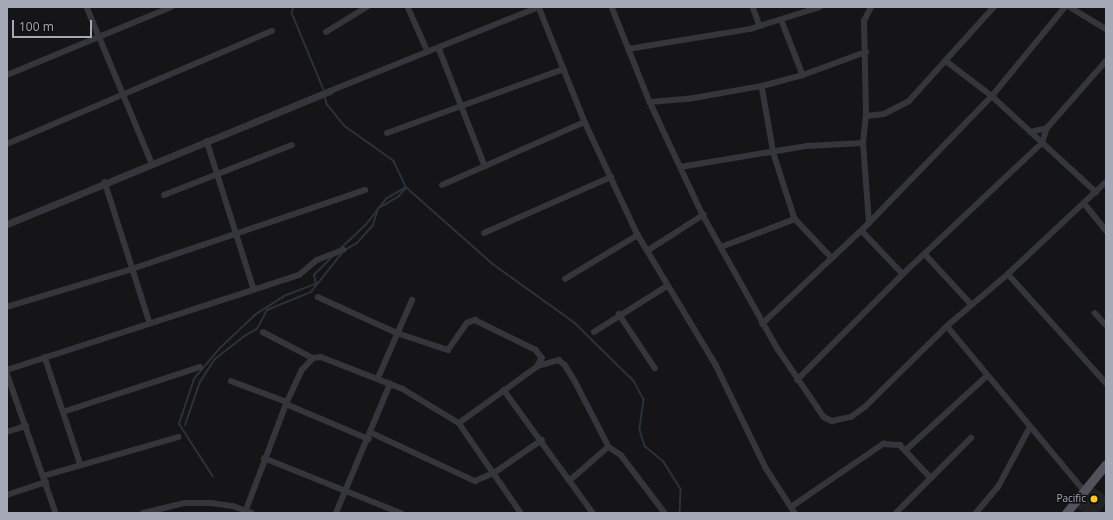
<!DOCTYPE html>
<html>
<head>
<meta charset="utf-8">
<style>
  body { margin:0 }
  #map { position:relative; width:1113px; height:520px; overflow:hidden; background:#151416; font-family:"Open Sans",sans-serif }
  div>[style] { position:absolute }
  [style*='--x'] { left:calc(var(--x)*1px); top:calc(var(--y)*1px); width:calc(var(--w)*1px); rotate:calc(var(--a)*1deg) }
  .built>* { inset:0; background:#212023 }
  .stream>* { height:1.5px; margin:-0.75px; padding:0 0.75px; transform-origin:0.75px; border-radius:0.75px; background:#2a323b }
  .minor>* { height:5.5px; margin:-2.75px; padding:0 2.75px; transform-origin:2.75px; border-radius:2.75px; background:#35363c }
  .tertiary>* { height:7px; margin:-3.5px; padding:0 3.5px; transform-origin:3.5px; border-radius:3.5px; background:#35363c }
  .primary>* { height:9px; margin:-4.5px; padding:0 4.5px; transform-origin:4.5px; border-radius:4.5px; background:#51525b }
  .dots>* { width:11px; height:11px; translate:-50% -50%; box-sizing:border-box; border:2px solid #100f11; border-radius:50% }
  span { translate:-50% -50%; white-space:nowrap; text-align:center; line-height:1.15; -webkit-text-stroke:3px #100f11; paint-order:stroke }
  .poi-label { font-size:10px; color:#a5a9b7 }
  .right { translate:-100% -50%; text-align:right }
  .frame { position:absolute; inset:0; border:8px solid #a5a9b7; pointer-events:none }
  .scale { position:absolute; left:12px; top:20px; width:80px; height:18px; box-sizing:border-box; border:2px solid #a5a9b7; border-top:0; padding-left:5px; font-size:12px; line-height:14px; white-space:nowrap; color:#a5a9b7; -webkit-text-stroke:3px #100f11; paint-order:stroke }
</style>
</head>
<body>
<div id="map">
  <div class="built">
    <div style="clip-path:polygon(1091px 486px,1106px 496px,1106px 503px,1098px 513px,1085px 513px,1074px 507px)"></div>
  </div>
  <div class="stream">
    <div style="--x:294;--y:7;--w:6;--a:108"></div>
    <div style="--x:292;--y:13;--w:83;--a:67.4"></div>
    <div style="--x:325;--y:96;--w:8;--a:76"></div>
    <div style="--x:327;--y:104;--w:28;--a:51"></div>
    <div style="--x:345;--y:126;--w:60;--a:35.5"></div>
    <div style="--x:394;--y:161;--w:29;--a:65"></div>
    <div style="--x:406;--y:187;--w:116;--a:41.5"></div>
    <div style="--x:493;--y:264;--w:101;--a:35.7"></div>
    <div style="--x:575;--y:323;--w:83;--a:44.5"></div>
    <div style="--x:634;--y:381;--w:21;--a:62"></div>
    <div style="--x:644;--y:400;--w:30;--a:98"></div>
    <div style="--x:640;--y:430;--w:17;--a:73"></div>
    <div style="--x:645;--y:446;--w:25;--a:40"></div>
    <div style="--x:664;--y:462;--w:32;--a:58"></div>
    <div style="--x:681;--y:489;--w:24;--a:92"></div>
    <div style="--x:381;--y:207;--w:21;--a:-31"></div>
    <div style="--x:399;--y:196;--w:9;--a:-49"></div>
    <div style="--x:341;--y:248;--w:33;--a:-43"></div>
    <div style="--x:365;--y:226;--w:34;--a:-52"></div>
    <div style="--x:386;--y:199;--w:23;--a:-31"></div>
    <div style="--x:345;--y:250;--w:14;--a:-30"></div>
    <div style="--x:357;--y:243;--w:24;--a:-48"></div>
    <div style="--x:373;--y:225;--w:17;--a:-73"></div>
    <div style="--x:185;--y:425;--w:46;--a:-70.8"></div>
    <div style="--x:200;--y:382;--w:27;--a:-57"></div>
    <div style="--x:215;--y:359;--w:36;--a:-38"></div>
    <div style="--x:243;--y:337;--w:16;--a:-30"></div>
    <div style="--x:257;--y:329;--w:21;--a:-62"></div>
    <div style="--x:267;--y:310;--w:48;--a:-22.2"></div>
    <div style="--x:311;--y:292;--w:50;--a:-51.5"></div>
    <div style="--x:213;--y:477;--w:63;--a:-122.7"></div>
    <div style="--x:179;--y:424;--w:47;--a:-71.6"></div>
    <div style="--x:194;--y:379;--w:39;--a:-50"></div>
    <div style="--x:219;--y:349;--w:50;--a:-43.4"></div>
    <div style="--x:255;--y:315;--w:35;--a:-33"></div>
    <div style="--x:284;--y:296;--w:34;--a:-21"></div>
    <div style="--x:316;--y:284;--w:9;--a:-103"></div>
    <div style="--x:314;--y:275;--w:24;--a:-45"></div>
  </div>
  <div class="minor">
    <div style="--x:87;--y:7;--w:169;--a:67.4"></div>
    <div style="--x:408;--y:7;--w:49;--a:66"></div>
    <div style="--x:539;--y:7;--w:124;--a:68.2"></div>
    <div style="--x:585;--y:122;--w:125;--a:64.9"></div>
    <div style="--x:638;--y:235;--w:152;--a:59"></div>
    <div style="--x:716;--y:365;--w:114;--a:64.1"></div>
    <div style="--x:766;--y:468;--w:54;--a:57.2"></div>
    <div style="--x:612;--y:7;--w:102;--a:68.2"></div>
    <div style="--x:650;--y:102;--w:125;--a:64.9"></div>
    <div style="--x:703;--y:215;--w:154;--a:60.8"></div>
    <div style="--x:778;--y:349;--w:82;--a:55.9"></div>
    <div style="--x:824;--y:417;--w:9;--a:27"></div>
    <div style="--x:832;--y:421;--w:19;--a:-12"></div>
    <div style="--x:851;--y:417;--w:17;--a:-36"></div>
    <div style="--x:865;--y:407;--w:115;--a:-44.6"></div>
    <div style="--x:947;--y:326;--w:80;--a:-40.4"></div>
    <div style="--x:1008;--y:274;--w:134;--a:-43.2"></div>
    <div style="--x:753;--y:7;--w:20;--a:70"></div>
    <div style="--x:1070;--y:7;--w:42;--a:31.4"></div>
    <div style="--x:782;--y:21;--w:58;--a:68.7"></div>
    <div style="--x:326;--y:32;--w:48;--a:-31.4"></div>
    <div style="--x:439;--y:48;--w:127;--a:68.7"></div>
    <div style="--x:628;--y:49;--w:124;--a:-9.3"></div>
    <div style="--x:750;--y:29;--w:73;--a:-17.4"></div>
    <div style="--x:946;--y:61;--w:58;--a:37.3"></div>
    <div style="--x:992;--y:96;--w:142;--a:42.7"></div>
    <div style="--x:7;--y:75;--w:178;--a:-22.5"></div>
    <div style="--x:762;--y:86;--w:69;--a:80"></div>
    <div style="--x:774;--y:154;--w:68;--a:72.1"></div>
    <div style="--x:795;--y:219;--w:54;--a:46.5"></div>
    <div style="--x:330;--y:91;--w:225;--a:-21.9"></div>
    <div style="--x:650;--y:102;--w:38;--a:-5"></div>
    <div style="--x:688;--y:99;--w:75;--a:-10"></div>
    <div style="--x:762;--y:86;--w:42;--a:-15"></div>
    <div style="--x:803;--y:75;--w:67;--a:-20.1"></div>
    <div style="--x:866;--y:116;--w:18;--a:-6"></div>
    <div style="--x:884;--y:114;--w:28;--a:-27"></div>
    <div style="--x:909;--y:101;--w:127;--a:-47.9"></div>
    <div style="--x:1030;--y:132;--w:17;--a:-13"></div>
    <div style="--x:387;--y:133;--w:188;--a:-19.9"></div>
    <div style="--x:207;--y:141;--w:155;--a:72.4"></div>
    <div style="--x:7;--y:144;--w:288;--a:-23.1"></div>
    <div style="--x:680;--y:167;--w:129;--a:-9.4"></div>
    <div style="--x:807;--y:146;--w:56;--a:-3.1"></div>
    <div style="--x:105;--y:182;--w:148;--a:72.3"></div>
    <div style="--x:442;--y:185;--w:156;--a:-23.8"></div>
    <div style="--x:164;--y:195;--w:137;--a:-21.3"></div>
    <div style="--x:1084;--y:203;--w:35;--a:51"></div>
    <div style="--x:869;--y:223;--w:177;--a:-45.9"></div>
    <div style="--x:992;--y:96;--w:115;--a:-50.6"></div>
    <div style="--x:862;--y:231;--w:59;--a:46.4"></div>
    <div style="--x:484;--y:233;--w:139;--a:-23.8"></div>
    <div style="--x:721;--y:247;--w:79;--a:-20.7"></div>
    <div style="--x:647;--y:251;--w:67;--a:-32.7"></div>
    <div style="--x:925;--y:254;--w:69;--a:47.3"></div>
    <div style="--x:1008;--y:274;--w:147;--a:48"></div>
    <div style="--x:565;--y:279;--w:85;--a:-31.1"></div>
    <div style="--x:318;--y:297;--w:87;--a:24.5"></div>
    <div style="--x:397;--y:333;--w:54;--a:18.4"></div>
    <div style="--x:448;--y:350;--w:33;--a:-55"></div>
    <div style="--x:467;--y:323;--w:9;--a:-21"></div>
    <div style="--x:475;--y:320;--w:68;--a:26.2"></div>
    <div style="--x:536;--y:350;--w:10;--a:53"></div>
    <div style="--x:542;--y:358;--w:9;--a:117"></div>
    <div style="--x:7;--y:307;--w:131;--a:-16.9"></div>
    <div style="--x:132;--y:269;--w:246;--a:-18.7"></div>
    <div style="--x:1095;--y:313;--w:16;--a:47"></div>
    <div style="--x:619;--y:314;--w:65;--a:56.3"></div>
    <div style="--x:762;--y:324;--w:147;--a:-43.3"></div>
    <div style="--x:869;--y:223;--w:80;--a:-94.3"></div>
    <div style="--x:863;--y:143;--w:27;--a:-84"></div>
    <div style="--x:866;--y:116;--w:95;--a:-91.2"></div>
    <div style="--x:864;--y:21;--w:16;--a:-63"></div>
    <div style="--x:947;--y:326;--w:212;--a:50.2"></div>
    <div style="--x:263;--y:332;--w:56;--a:27.5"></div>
    <div style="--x:594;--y:332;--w:86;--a:-32.2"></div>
    <div style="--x:45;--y:357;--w:114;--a:71.6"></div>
    <div style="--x:7;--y:370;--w:307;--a:-18"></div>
    <div style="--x:299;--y:275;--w:23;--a:-40"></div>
    <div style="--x:317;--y:260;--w:28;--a:-21"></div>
    <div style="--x:7;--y:373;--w:148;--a:70.7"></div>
    <div style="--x:378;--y:378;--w:85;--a:-66.4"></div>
    <div style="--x:797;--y:380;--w:150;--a:-45"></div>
    <div style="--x:903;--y:274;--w:191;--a:-43.3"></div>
    <div style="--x:1042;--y:143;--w:16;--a:-72"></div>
    <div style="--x:1047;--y:128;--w:89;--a:-48.6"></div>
    <div style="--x:231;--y:381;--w:60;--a:20.6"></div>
    <div style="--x:504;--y:390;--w:152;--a:54.1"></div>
    <div style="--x:286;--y:404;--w:90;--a:22.9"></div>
    <div style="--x:63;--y:412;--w:144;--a:-18.2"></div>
    <div style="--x:459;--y:423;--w:97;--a:-35.8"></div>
    <div style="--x:538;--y:366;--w:22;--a:-16"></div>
    <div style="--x:559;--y:360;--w:8;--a:40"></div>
    <div style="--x:565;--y:365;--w:19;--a:58"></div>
    <div style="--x:575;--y:381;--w:74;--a:62.7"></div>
    <div style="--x:609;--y:447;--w:50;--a:139"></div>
    <div style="--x:7;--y:432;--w:20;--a:-18"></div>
    <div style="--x:372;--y:433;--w:114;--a:25"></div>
    <div style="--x:475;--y:481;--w:21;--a:-23"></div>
    <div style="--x:494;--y:473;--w:58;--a:-34.5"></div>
    <div style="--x:609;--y:447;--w:14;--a:34"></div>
    <div style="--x:621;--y:455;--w:73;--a:52.8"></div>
    <div style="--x:907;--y:449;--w:108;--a:-42.4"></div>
    <div style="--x:264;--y:458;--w:148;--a:21.9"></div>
    <div style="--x:44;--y:476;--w:140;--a:-16.2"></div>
    <div style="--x:7;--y:495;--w:41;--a:-18.4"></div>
    <div style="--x:791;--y:507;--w:112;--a:-34.4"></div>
    <div style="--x:883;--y:444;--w:17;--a:3"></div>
    <div style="--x:900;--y:445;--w:45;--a:46.8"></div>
    <div style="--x:246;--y:510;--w:113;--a:-69.3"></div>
    <div style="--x:286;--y:404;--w:38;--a:-65"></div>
    <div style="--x:302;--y:370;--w:16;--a:-47"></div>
    <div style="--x:313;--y:358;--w:8;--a:-7"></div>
    <div style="--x:321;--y:357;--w:88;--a:21.3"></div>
    <div style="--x:403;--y:389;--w:66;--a:31.3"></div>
    <div style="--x:459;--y:423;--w:109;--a:55.4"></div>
    <div style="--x:143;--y:513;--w:43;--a:-13.4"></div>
    <div style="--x:185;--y:503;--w:26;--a:0"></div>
    <div style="--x:211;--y:503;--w:22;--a:8"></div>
    <div style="--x:233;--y:506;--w:20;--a:20"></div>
    <div style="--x:336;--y:513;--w:140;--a:-67.3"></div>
    <div style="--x:896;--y:513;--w:106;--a:-45"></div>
    <div style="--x:976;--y:513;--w:34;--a:-50"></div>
    <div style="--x:998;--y:487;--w:68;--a:-61.9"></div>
  </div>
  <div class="tertiary">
    <div style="--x:7;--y:224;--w:349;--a:-22.4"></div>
  </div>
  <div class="primary">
    <div style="--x:1066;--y:513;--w:63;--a:-50.8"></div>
  </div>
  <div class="dots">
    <div style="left:1094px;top:499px;background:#fcc827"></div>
  </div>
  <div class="poi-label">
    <span class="right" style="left:1086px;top:499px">Pacific</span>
  </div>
  <div class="frame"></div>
  <div class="scale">100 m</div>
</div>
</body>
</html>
